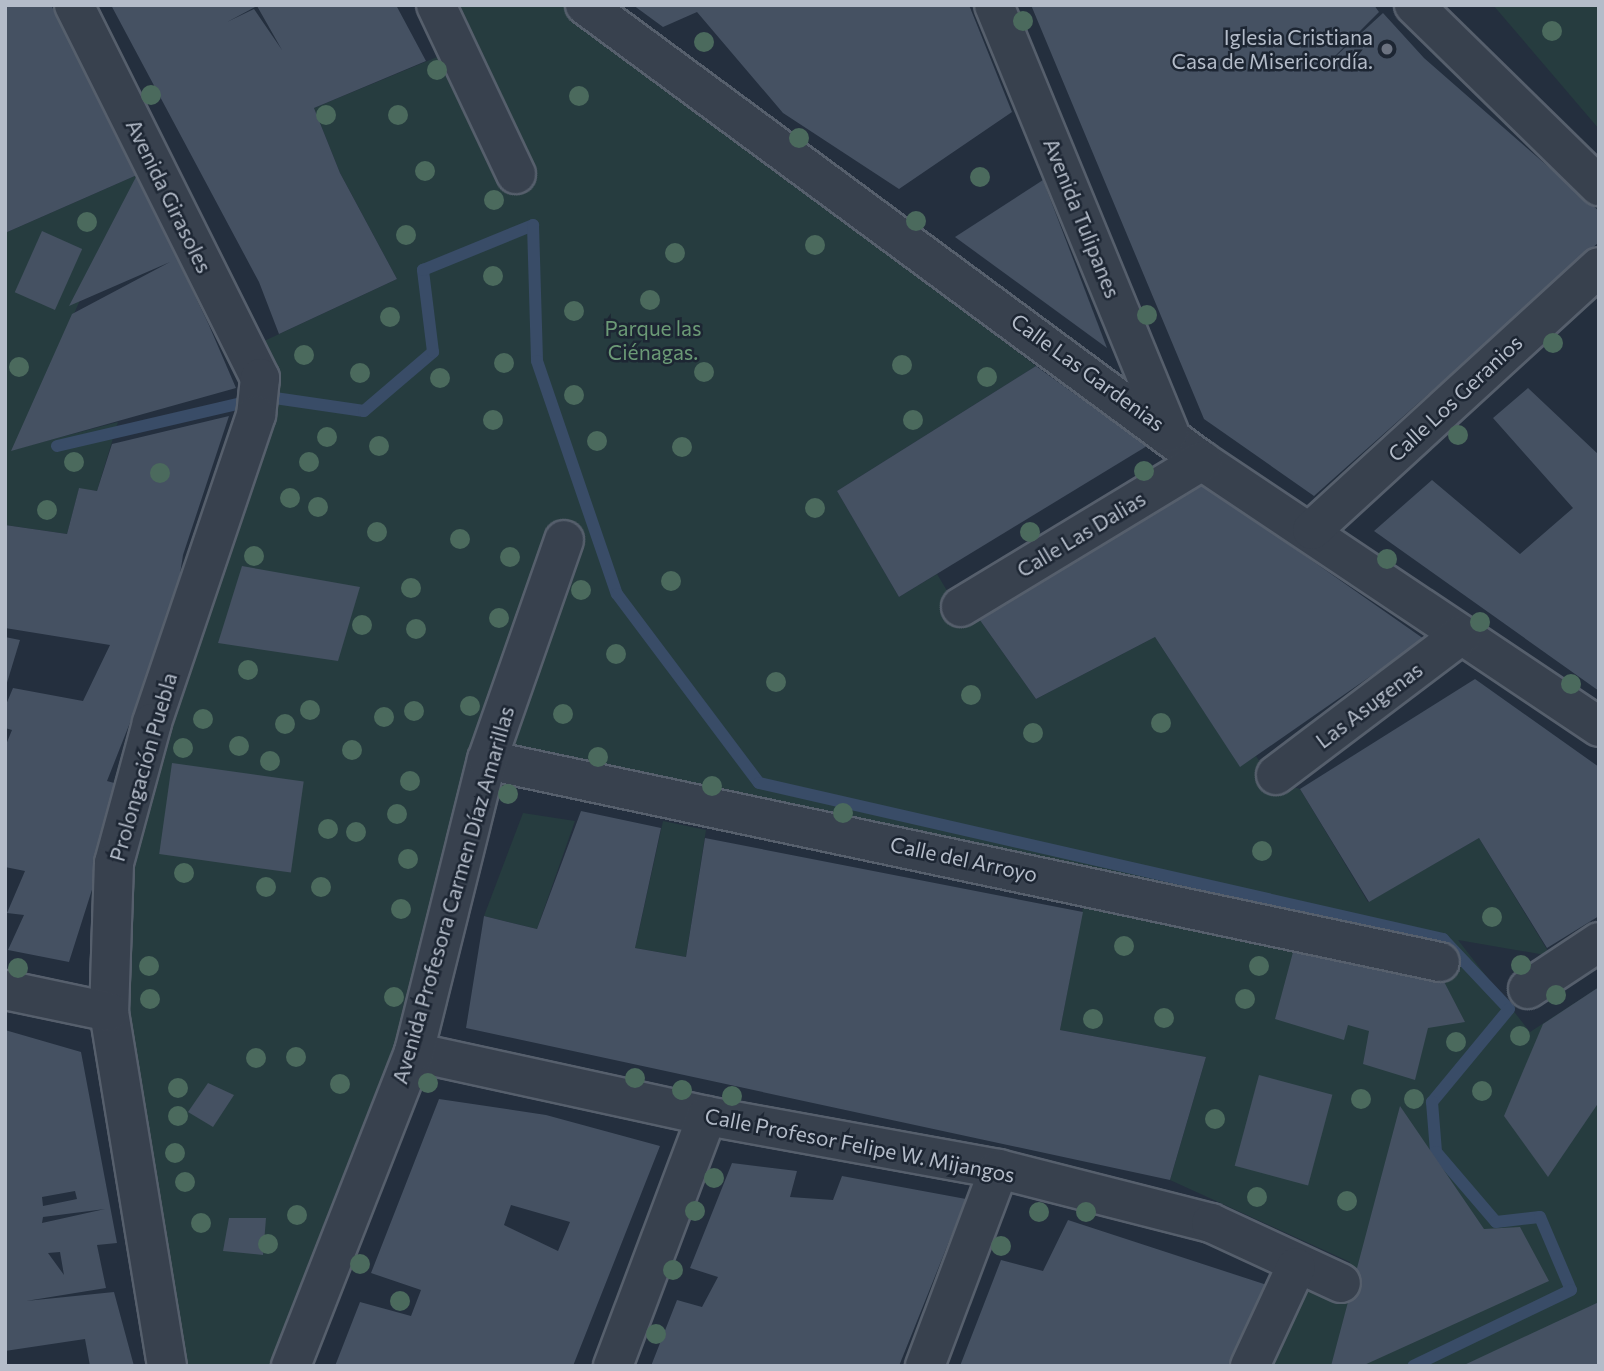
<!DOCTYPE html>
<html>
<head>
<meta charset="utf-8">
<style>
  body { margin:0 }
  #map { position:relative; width:1604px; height:1371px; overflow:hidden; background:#242f3e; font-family:Commissioner,sans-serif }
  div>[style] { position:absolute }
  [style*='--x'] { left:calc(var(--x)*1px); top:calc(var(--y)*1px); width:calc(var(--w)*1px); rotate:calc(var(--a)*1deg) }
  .green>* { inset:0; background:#263c3f }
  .stream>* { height:12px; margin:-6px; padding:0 6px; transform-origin:6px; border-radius:6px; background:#394c67 }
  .building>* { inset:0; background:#455162; transform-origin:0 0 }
  .roads { filter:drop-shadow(2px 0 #565f6c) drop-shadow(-2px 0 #565f6c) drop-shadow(0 2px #565f6c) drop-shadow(0 -2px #565f6c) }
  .minor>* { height:38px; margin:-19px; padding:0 19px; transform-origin:19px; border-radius:19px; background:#38414e }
  .trees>* { width:20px; height:20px; margin:-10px; border-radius:50%; background:#4b6a5d }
  .dots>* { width:19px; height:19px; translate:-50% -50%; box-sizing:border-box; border:4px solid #1d2633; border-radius:50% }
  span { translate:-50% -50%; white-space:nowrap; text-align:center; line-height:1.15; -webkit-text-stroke:5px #1d2633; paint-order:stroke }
  .poi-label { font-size:21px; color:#b4bcc9 }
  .right { translate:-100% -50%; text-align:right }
  .street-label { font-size:21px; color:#b4bcc9 }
  .park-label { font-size:21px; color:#6b9a76 }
  .frame { position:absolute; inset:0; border:7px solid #b4bcc9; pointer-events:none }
</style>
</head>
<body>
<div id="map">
  <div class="green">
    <div style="clip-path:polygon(440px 5px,569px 5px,1036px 366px,837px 491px,899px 597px,937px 574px,967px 624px,977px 616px,1036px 699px,1155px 637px,1240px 766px,1256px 756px,1272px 780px,1300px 789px,1368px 902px,1479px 838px,1551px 956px,1458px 940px,1530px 1032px,1599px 987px,1599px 1304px,1464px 1366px,1265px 1366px,1309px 1286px,1337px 1295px,1350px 1262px,1170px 1180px,1206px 1057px,1060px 1030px,1090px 870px,495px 758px,404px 1050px,281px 1366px,173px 1366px,109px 1012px,115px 864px,257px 415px,247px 349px,397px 279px,340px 173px,314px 108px,454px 50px)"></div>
    <div style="clip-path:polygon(1493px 5px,1599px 5px,1599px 129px)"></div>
    <div style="clip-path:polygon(137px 175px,12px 450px,118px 422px,97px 491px,79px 489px,67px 534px,5px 525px,5px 233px)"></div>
    <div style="clip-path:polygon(523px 813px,575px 821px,537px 929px,484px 916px)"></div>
    <div style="clip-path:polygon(663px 821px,706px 830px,686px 957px,635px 948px)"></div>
  </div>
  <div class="stream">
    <div style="--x:57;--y:446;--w:217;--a:-13.1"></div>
    <div style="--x:268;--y:397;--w:97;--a:8.3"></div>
    <div style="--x:364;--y:411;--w:91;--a:-40.5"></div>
    <div style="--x:433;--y:352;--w:83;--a:-97"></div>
    <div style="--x:423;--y:270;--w:119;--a:-22.2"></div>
    <div style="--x:533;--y:225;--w:136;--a:88.3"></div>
    <div style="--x:537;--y:361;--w:246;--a:71.1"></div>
    <div style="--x:617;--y:594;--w:236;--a:53.1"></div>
    <div style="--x:759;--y:783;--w:702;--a:12.85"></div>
    <div style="--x:1443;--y:939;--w:96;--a:46.7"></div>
    <div style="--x:1509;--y:1009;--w:121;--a:129.6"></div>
    <div style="--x:1432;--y:1102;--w:50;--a:85.4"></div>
    <div style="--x:1436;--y:1152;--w:92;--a:49.4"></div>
    <div style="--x:1496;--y:1222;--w:44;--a:-6.5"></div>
    <div style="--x:1540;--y:1217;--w:79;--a:67"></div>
    <div style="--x:1571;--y:1290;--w:175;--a:154.3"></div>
  </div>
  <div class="building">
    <div style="clip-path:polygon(5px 5px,51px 5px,113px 125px,208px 323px,236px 388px,11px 451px,72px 314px,170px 262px,69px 306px,137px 175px,5px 233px)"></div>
    <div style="clip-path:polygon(evenodd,111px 5px,396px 5px,426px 61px,314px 108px,340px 173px,397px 279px,279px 334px,259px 282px,111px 5px,257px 6px,282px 50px,254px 9px,227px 22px,257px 6px)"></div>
    <div style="clip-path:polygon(633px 5px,969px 5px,1012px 112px,899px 189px,783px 113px,697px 12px,663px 27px)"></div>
    <div style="clip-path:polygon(1031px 5px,1374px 5px,1379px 12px,1323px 68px,1383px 13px,1424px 58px,1599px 211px,1599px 242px,1314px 496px,1204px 419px)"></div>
    <div style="clip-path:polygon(1043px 180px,1107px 348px,955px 237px)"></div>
    <div style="left:42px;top:231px;width:44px;height:67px;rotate:24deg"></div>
    <div style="clip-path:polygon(1036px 366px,1147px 446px,899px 597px,837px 491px)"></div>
    <div style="clip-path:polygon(1528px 388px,1599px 455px,1599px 691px,1374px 531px,1432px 480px,1520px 554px,1573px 508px,1493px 418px)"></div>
    <div style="clip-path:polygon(229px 416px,183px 555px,174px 611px,107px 781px,125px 786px,69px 962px,8px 950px,24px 915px,7px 913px,25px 871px,5px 867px,5px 747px,12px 730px,5px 728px,5px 707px,13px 688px,83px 701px,110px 645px,5px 628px,5px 525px,67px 534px,79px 488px,97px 491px,112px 444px)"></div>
    <div style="clip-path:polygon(1197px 480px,1424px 639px,1240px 767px,1155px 637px,1036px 699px,977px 616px)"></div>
    <div style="clip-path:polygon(242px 566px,360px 587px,338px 661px,218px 643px)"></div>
    <div style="clip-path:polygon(5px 637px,20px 640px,6px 686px,5px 686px)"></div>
    <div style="clip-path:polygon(1475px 679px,1599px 767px,1599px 916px,1547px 948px,1479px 838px,1369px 902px,1300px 789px)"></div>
    <div style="left:172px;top:763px;width:133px;height:92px;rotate:8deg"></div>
    <div style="clip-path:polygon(581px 811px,661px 828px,635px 948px,686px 957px,705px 838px,1083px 912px,1060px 1030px,1206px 1057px,1170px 1180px,466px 1028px,484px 916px,537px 929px)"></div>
    <div style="clip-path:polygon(1296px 941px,1439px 972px,1465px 1022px,1428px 1028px,1415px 1080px,1363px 1064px,1369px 1031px,1348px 1025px,1344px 1040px,1275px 1019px)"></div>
    <div style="clip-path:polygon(1599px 987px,1599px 1102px,1548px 1177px,1504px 1116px,1543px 1024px)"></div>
    <div style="clip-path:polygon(evenodd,5px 1030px,81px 1052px,117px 1243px,97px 1245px,106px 1288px,26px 1301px,114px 1292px,134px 1366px,90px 1366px,85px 1339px,5px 1351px,5px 1030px,75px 1191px,77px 1199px,43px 1206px,42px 1197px,75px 1191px,5px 1030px,105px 1209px,42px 1223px,43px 1217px,105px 1209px,5px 1030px,60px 1252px,64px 1275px,48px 1253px,60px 1252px)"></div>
    <div style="left:1259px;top:1075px;width:76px;height:94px;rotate:15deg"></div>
    <div style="clip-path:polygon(208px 1083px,234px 1095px,213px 1127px,188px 1112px)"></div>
    <div style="clip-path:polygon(evenodd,439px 1099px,546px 1115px,660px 1146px,573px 1366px,335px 1366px,360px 1302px,411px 1316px,421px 1290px,371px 1273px,439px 1099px,511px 1205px,570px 1222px,558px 1251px,504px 1225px,511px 1205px)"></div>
    <div style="clip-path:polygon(1400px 1106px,1484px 1229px,1520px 1227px,1549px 1281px,1362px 1366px,1331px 1366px)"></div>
    <div style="clip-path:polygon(732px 1163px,797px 1171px,790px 1197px,833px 1200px,842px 1176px,966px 1199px,899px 1366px,651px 1366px,677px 1300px,702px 1307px,718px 1277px,690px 1268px)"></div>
    <div style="clip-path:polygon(229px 1218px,266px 1218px,263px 1255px,223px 1251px)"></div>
    <div style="clip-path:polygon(1068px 1220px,1267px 1285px,1236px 1366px,960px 1366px,1001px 1260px,1043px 1271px)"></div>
    <div style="clip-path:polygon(1599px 1302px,1599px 1366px,1462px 1366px)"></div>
  </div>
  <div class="roads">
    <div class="minor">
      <div style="--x:74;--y:5;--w:417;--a:63.5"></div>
      <div style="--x:260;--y:378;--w:37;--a:96"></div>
      <div style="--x:256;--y:415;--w:325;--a:108.7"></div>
      <div style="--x:152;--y:723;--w:145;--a:105.2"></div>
      <div style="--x:114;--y:863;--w:149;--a:91.9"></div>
      <div style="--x:109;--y:1012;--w:359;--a:80.7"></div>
      <div style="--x:436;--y:5;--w:187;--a:64.7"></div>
      <div style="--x:585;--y:5;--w:767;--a:36.47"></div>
      <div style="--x:1202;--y:461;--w:478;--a:33.8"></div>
      <div style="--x:994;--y:5;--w:461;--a:67.7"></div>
      <div style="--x:1414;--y:5;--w:259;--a:44.4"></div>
      <div style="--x:1312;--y:530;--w:389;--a:-42.5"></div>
      <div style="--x:961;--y:607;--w:282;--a:-31.2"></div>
      <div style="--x:487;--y:760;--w:974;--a:11.97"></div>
      <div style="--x:1276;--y:775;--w:232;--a:-37.1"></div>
      <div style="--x:1528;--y:989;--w:85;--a:-33.5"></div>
      <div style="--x:5;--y:990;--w:106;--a:11.9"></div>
      <div style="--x:414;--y:1052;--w:300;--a:12.3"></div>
      <div style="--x:707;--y:1116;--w:297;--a:10.3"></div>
      <div style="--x:999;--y:1169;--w:219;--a:14.3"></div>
      <div style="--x:1211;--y:1223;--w:143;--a:24.8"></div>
      <div style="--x:291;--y:1366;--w:337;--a:-68.6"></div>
      <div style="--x:414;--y:1052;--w:301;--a:-76"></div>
      <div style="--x:487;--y:760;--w:233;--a:-70.7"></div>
      <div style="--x:613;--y:1366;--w:267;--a:-69.4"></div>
      <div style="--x:925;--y:1366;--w:210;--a:-69.4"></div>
      <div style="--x:1250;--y:1366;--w:109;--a:-65.1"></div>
    </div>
  </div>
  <div class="trees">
    <div style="left:1023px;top:21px"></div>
    <div style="left:1552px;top:31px"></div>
    <div style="left:704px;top:42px"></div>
    <div style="left:437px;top:70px"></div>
    <div style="left:151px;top:95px"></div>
    <div style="left:579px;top:96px"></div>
    <div style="left:326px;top:115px"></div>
    <div style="left:398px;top:115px"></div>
    <div style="left:799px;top:138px"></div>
    <div style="left:425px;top:171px"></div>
    <div style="left:980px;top:177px"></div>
    <div style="left:494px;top:200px"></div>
    <div style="left:916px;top:221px"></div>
    <div style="left:87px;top:222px"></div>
    <div style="left:406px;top:235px"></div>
    <div style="left:815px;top:245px"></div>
    <div style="left:675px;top:253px"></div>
    <div style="left:493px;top:276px"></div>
    <div style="left:650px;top:300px"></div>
    <div style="left:574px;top:311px"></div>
    <div style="left:1147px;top:315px"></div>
    <div style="left:390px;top:317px"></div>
    <div style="left:1553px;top:343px"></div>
    <div style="left:304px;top:355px"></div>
    <div style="left:504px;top:363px"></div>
    <div style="left:902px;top:365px"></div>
    <div style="left:19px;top:367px"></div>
    <div style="left:704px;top:372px"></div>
    <div style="left:360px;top:373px"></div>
    <div style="left:987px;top:377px"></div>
    <div style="left:440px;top:378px"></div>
    <div style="left:574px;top:395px"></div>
    <div style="left:493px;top:420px"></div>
    <div style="left:913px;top:420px"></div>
    <div style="left:1458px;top:435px"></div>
    <div style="left:327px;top:437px"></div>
    <div style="left:597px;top:441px"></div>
    <div style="left:379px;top:446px"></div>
    <div style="left:682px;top:447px"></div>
    <div style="left:74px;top:462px"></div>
    <div style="left:309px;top:462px"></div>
    <div style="left:1144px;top:471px"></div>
    <div style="left:160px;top:473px"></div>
    <div style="left:290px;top:498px"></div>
    <div style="left:318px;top:507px"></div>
    <div style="left:815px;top:508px"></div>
    <div style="left:47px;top:510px"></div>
    <div style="left:377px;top:532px"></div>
    <div style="left:1030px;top:532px"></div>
    <div style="left:460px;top:539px"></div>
    <div style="left:254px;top:556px"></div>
    <div style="left:510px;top:557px"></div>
    <div style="left:1387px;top:559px"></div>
    <div style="left:671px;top:581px"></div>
    <div style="left:411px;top:588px"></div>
    <div style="left:581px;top:590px"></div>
    <div style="left:499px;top:618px"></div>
    <div style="left:1480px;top:622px"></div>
    <div style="left:362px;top:625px"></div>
    <div style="left:416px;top:629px"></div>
    <div style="left:616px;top:654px"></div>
    <div style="left:248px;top:670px"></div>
    <div style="left:776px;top:682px"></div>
    <div style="left:1571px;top:684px"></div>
    <div style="left:971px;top:695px"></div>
    <div style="left:470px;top:706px"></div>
    <div style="left:310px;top:710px"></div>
    <div style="left:414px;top:711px"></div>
    <div style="left:563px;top:714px"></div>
    <div style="left:384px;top:717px"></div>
    <div style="left:203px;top:719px"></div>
    <div style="left:1161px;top:723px"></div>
    <div style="left:285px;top:724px"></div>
    <div style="left:1033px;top:733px"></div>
    <div style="left:239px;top:746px"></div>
    <div style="left:183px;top:748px"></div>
    <div style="left:352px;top:750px"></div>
    <div style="left:598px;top:757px"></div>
    <div style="left:270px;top:761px"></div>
    <div style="left:410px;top:781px"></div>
    <div style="left:712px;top:786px"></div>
    <div style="left:508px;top:794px"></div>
    <div style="left:843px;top:813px"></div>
    <div style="left:397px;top:814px"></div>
    <div style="left:328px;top:829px"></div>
    <div style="left:356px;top:832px"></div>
    <div style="left:1262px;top:851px"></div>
    <div style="left:408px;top:859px"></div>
    <div style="left:184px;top:873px"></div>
    <div style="left:266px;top:887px"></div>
    <div style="left:321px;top:887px"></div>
    <div style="left:401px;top:909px"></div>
    <div style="left:1492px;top:917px"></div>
    <div style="left:1124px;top:946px"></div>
    <div style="left:1521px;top:965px"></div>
    <div style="left:149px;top:966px"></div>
    <div style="left:1259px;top:966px"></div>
    <div style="left:18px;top:968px"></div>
    <div style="left:1556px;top:995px"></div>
    <div style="left:394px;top:997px"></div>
    <div style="left:150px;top:999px"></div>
    <div style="left:1245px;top:999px"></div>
    <div style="left:1164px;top:1018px"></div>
    <div style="left:1093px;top:1019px"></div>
    <div style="left:1520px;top:1036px"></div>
    <div style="left:1456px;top:1042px"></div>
    <div style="left:296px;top:1057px"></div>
    <div style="left:256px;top:1058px"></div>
    <div style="left:635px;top:1078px"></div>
    <div style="left:428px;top:1083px"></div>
    <div style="left:340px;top:1084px"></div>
    <div style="left:178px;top:1088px"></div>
    <div style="left:682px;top:1090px"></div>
    <div style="left:1482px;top:1091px"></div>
    <div style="left:732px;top:1096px"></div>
    <div style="left:1361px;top:1099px"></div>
    <div style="left:1414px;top:1099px"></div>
    <div style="left:178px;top:1116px"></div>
    <div style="left:1215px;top:1119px"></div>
    <div style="left:175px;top:1153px"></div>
    <div style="left:714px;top:1178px"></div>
    <div style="left:185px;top:1182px"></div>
    <div style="left:1257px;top:1197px"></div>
    <div style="left:1347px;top:1201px"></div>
    <div style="left:695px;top:1211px"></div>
    <div style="left:1039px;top:1212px"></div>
    <div style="left:1086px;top:1212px"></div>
    <div style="left:297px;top:1215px"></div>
    <div style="left:201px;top:1223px"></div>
    <div style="left:268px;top:1244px"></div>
    <div style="left:1001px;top:1246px"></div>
    <div style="left:360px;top:1264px"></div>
    <div style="left:673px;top:1270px"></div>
    <div style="left:400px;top:1301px"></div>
    <div style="left:656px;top:1334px"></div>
  </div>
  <div class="dots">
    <div style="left:1387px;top:49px;background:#6b7280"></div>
  </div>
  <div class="poi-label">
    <span class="right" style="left:1373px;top:49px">Iglesia Cristiana<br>Casa de Misericordía.</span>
  </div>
  <div class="street-label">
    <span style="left:169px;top:196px;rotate:64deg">Avenida Girasoles</span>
    <span style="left:1082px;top:218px;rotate:68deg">Avenida Tulipanes</span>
    <span style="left:1088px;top:372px;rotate:36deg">Calle Las Gardenias</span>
    <span style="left:1455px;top:398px;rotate:-43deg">Calle Los Geranios</span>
    <span style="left:1081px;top:534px;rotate:-31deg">Calle Las Dalias</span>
    <span style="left:1369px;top:705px;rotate:-37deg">Las Asugenas</span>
    <span style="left:143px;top:767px;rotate:-74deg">Prolongación Puebla</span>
    <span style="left:964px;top:859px;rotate:12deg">Calle del Arroyo</span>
    <span style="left:453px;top:895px;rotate:-74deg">Avenida Profesora Carmen Díaz Amarillas</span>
    <span style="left:860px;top:1145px;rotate:11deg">Calle Profesor Felipe W. Mijangos</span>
  </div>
  <div class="park-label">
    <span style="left:653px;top:340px">Parque las<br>Ciénagas.</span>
  </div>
  <div class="frame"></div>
</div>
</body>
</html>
